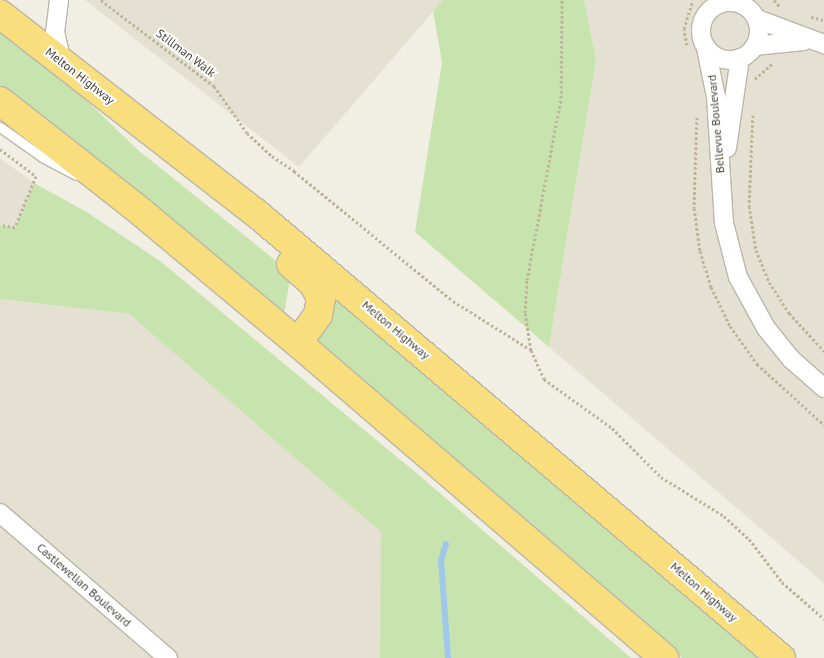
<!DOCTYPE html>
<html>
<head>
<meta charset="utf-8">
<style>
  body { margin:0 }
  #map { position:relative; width:824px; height:658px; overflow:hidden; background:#f1eee4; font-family:"PT Sans",sans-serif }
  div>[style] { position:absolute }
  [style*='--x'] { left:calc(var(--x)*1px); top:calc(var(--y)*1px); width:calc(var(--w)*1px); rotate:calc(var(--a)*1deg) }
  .residential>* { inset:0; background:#e5e1d2 }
  .green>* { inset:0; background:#c7e4ae }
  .stream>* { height:6px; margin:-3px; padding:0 3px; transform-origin:3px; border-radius:3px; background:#a1c7ed }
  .path>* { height:3px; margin-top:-1.5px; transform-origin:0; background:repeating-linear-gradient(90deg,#bdb499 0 2.5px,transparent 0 5px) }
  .roads { filter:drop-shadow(1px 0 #bcb7a7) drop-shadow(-1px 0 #bcb7a7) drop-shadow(0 1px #bcb7a7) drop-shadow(0 -1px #bcb7a7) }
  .service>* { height:9px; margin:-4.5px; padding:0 4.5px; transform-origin:4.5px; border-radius:4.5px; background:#fff }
  .minor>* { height:18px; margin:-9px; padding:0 9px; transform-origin:9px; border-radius:9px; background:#fff }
  .minor>.ring { margin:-9px; padding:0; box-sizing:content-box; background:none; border:18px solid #fff; border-radius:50% }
  .trunk>* { height:28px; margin:-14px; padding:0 14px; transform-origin:14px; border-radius:14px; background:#f9de7e }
  span { translate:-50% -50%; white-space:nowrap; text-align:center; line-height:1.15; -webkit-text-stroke:4px #fff; paint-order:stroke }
  .street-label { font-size:12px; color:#433f34 }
</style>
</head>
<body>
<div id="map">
  <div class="residential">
    <div style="clip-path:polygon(85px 0,443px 0,299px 167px)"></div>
    <div style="clip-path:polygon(584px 0,824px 0,824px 583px,549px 347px,596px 60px)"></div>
    <div style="clip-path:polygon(0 158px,34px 183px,16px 227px,0 225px)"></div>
    <div style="clip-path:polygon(0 299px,129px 314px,529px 658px,0 658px)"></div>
  </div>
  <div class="green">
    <div style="clip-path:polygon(443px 0,584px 0,596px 60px,549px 347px,415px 232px,442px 62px,433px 11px)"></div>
    <div style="clip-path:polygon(0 29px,64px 79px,138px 150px,291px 273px,284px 315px,0 87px)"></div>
    <div style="clip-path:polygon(34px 183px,85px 211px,160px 261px,421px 477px,631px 658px,380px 658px,381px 532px,129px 314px,0 299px,0 225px,16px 227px)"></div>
    <div style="clip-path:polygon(329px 294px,335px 297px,763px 658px,682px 658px,313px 340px)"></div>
  </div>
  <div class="stream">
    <div style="--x:446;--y:544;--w:17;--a:107"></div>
    <div style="--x:441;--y:560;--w:98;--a:85.9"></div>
  </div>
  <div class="path">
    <div style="--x:101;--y:0;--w:142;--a:37.3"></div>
    <div style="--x:214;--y:86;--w:57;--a:54.9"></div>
    <div style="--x:247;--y:133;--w:34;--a:43"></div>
    <div style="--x:272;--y:156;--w:27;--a:34"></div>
    <div style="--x:294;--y:171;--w:205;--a:39.3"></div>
    <div style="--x:453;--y:301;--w:92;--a:32.1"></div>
    <div style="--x:531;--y:350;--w:32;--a:66"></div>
    <div style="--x:544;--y:379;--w:84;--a:35.8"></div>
    <div style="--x:612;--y:428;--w:69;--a:45"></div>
    <div style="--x:661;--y:477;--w:74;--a:31.8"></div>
    <div style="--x:724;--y:516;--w:34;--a:43"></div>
    <div style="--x:749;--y:539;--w:54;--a:52.5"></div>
    <div style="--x:782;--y:582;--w:56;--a:41.4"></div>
    <div style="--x:774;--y:0;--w:9;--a:49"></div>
    <div style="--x:811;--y:17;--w:13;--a:13"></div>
    <div style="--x:687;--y:45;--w:16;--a:-101"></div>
    <div style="--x:684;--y:29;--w:30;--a:-73"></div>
    <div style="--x:755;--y:79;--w:24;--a:-42"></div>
    <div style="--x:753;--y:115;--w:91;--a:92.5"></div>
    <div style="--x:749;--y:206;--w:45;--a:81"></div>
    <div style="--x:756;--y:250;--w:35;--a:68"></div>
    <div style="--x:769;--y:282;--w:37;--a:57"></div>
    <div style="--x:789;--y:313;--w:52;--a:47.4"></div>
    <div style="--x:697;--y:117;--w:91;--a:91.9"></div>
    <div style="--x:694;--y:208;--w:43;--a:82.1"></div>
    <div style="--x:700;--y:251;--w:38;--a:73"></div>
    <div style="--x:711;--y:287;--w:43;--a:64"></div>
    <div style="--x:730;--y:326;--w:47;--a:54.6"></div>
    <div style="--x:757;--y:364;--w:91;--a:42.3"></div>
    <div style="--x:0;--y:149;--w:45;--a:36.9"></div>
    <div style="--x:36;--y:176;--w:55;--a:112.4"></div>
    <div style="--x:15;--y:227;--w:15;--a:-172"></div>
    <div style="--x:531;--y:350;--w:37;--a:-99"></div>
    <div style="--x:525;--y:313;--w:33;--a:-87"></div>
    <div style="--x:527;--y:280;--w:185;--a:-79.4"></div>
    <div style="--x:561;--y:98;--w:98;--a:-89.4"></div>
  </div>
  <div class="roads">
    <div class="service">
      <div style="--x:0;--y:127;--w:52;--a:35.5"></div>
      <div style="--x:42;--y:157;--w:38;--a:28"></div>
    </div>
    <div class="minor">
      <div style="--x:59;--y:0;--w:32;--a:97"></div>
      <div style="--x:55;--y:32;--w:31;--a:77"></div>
      <div class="ring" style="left:701px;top:2px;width:40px;height:40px"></div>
      <div style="--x:757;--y:19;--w:72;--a:20.5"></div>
      <div style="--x:755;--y:46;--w:49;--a:-5.8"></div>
      <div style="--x:706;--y:48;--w:50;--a:78.5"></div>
      <div style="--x:716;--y:97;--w:126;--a:86.4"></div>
      <div style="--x:724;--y:223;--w:56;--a:75.5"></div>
      <div style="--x:738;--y:277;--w:58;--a:61.2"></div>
      <div style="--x:766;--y:328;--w:40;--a:51"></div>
      <div style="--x:791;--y:359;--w:44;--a:41.3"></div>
      <div style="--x:727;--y:148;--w:91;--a:-81.8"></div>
      <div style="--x:0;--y:513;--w:222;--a:40.8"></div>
    </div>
    <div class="trunk">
      <div style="--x:0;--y:14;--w:324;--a:37.9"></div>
      <div style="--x:256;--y:213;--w:688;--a:40.29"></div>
      <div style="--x:0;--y:101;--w:170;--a:38.1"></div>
      <div style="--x:134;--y:206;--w:214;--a:39.9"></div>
      <div style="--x:298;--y:343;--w:483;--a:40.7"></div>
      <div style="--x:291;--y:264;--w:29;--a:41"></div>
      <div style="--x:313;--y:283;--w:17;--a:62"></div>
      <div style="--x:321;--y:298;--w:17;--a:100"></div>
      <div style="--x:318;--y:315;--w:34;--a:126"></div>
    </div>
  </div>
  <div class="street-label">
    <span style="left:186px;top:53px;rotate:37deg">Stillman Walk</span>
    <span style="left:80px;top:76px;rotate:38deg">Melton Highway</span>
    <span style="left:716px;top:124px;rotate:-95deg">Bellevue Boulevard</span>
    <span style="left:396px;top:330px;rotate:40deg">Melton Highway</span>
    <span style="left:84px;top:585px;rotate:41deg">Castlewellan Boulevard</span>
    <span style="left:704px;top:592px;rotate:41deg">Melton Highway</span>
  </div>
</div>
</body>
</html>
